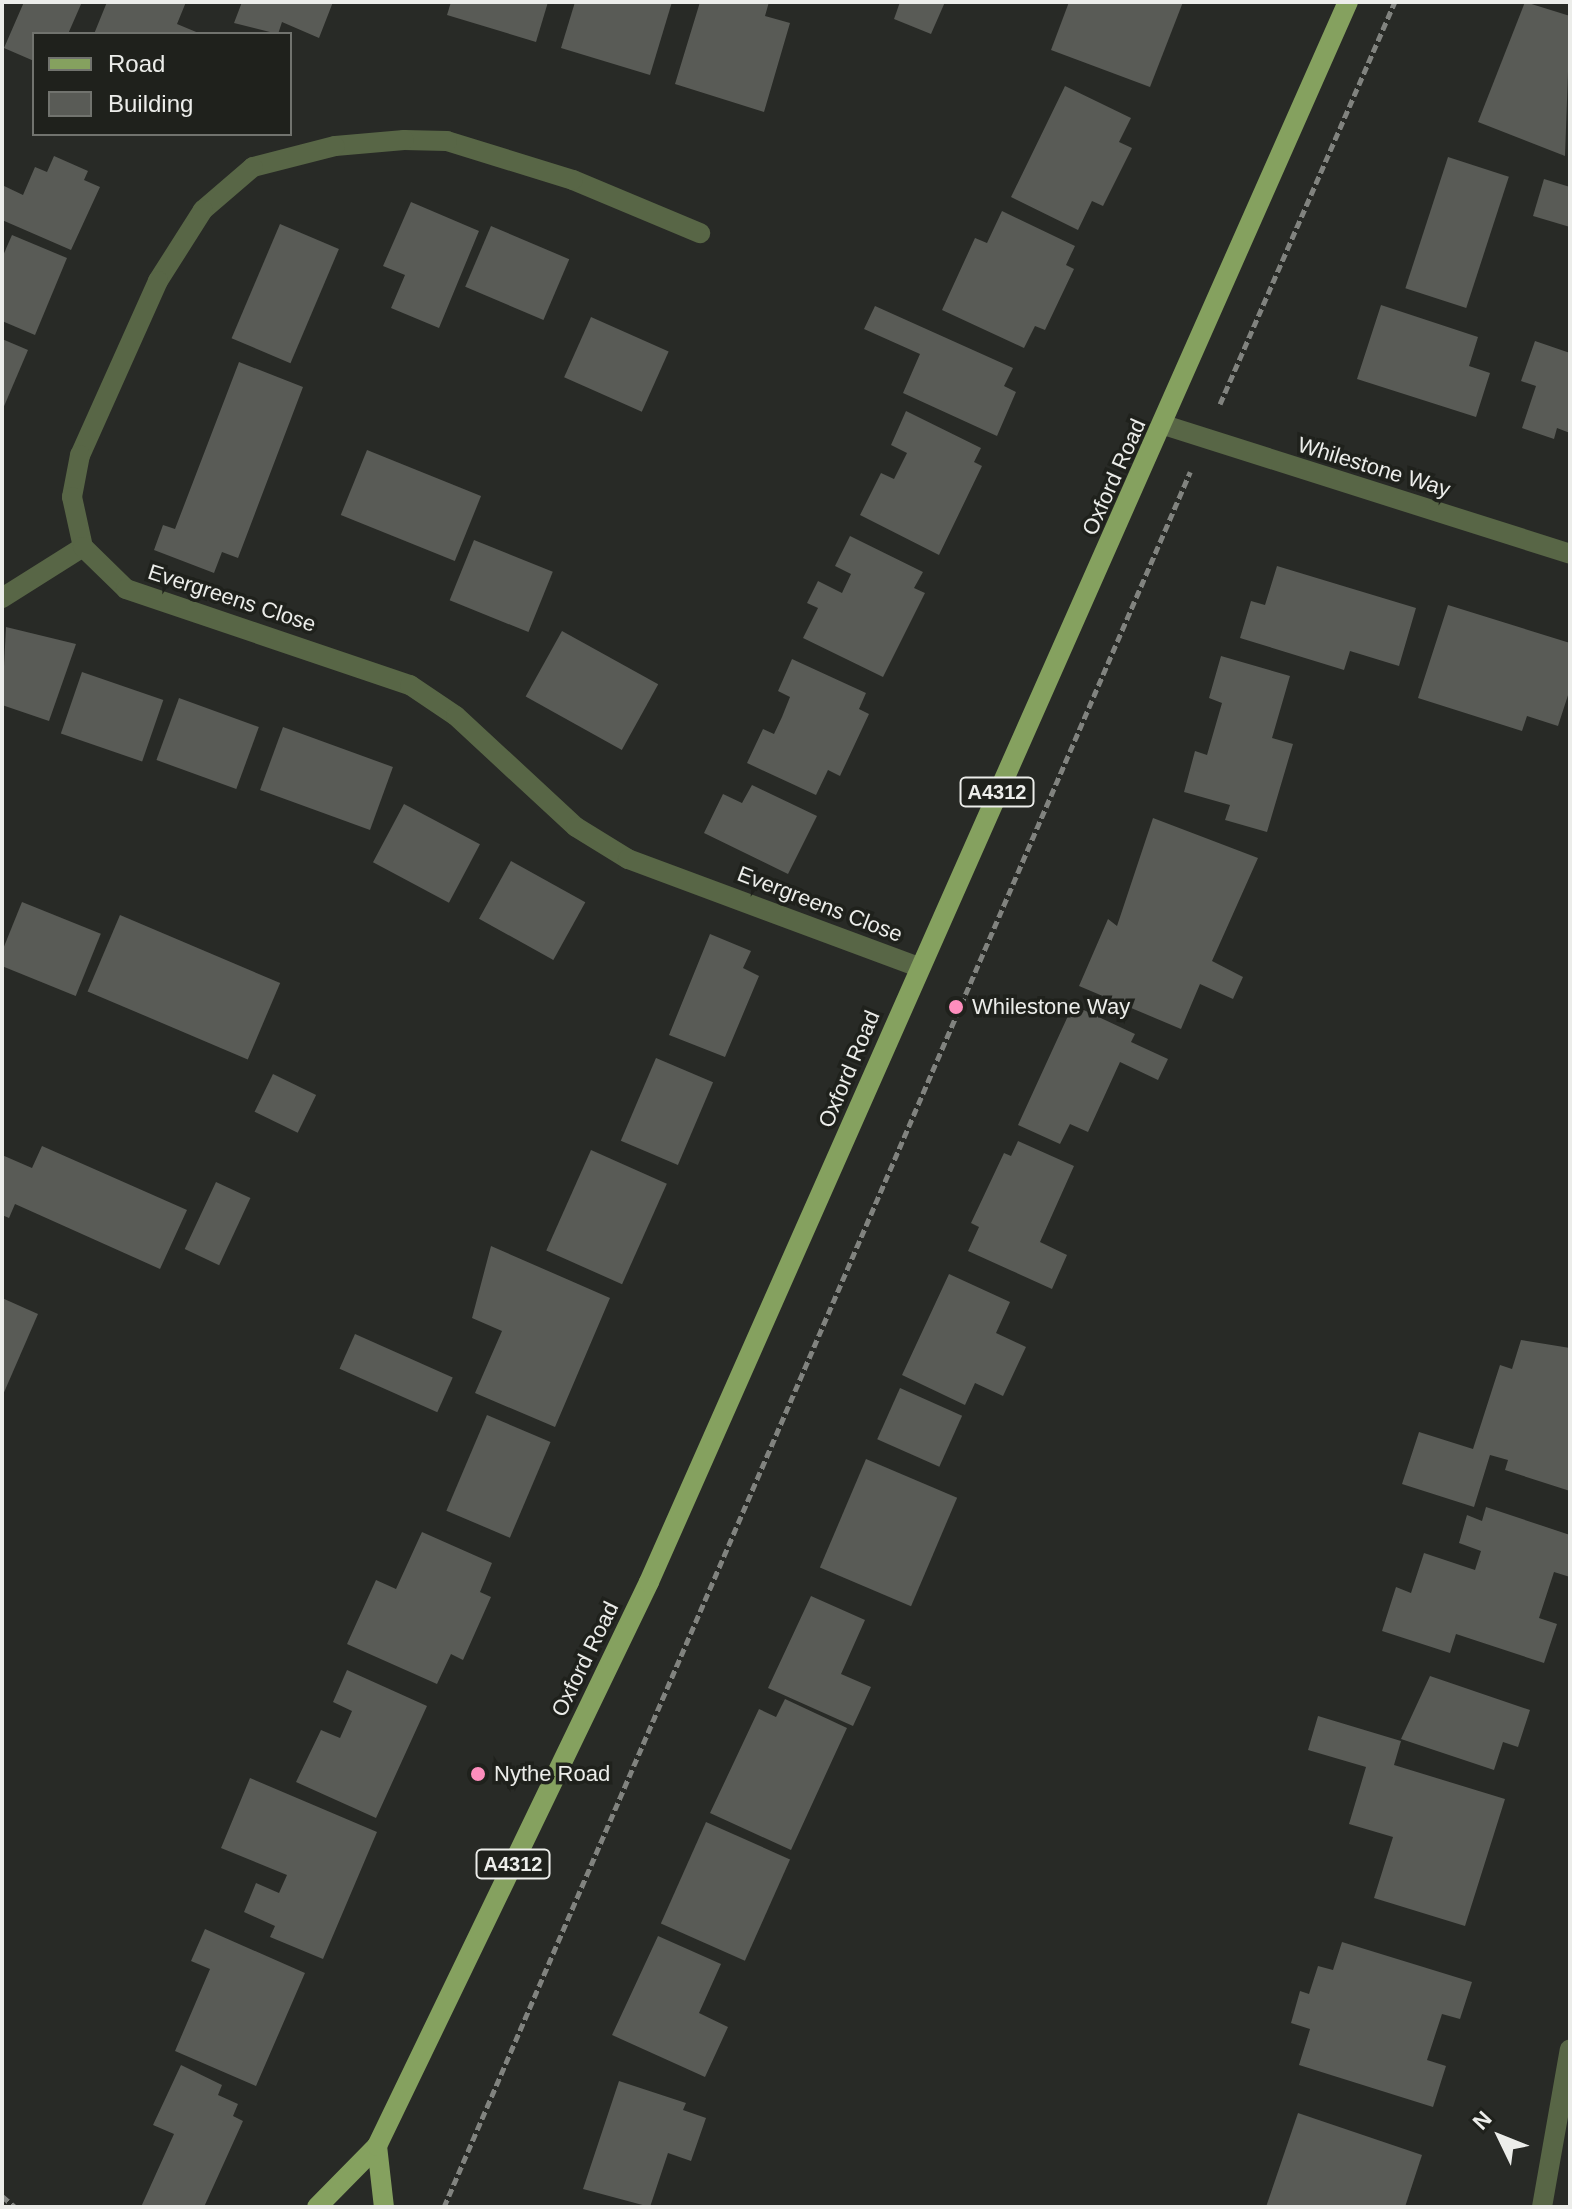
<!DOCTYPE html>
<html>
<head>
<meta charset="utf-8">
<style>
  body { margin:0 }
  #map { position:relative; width:1572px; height:2209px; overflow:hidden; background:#282a26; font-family:Helvetica,sans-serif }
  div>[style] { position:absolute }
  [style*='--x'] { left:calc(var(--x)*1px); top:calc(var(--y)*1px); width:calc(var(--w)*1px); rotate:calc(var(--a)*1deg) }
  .building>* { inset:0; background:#595b56; transform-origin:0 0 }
  .path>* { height:5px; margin-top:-2.5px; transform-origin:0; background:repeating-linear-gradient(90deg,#81837f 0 8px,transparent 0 12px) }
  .service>* { height:20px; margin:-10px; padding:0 10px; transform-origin:10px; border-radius:10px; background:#586646 }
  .minor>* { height:20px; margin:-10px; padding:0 10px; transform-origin:10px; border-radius:10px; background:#586646 }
  .primary>* { height:20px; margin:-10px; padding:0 10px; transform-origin:10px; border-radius:10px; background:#85a15f }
  .dots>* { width:22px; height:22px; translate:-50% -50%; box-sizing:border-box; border:4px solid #1f211c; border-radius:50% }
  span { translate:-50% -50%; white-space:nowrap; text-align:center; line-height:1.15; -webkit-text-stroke:7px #1f211c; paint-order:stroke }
  .shield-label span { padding:2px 6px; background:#1f211c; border:2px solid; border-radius:6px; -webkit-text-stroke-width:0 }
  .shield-label { font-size:20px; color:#ecedea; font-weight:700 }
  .street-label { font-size:22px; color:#ecedea }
  .poi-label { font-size:22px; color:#ecedea }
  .left { translate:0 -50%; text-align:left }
  .frame { position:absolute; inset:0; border:4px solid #ecedea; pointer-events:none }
  .legend { position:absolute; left:32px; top:32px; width:260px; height:104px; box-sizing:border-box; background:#1f211c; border:2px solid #71736e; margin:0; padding:10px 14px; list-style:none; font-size:24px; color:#ecedea }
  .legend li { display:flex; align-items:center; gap:16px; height:40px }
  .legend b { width:40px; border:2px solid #71736e }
  .north { position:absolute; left:1460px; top:2097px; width:80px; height:80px; -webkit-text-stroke:6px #1f211c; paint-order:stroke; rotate:313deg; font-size:22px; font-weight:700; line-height:32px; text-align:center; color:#ecedea }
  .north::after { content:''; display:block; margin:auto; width:28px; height:36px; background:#ecedea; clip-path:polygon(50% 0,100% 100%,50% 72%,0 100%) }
</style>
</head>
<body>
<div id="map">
  <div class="building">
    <div style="clip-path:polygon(24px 2px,82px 2px,68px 34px,34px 34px,34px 61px,4px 48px)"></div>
    <div style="clip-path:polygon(107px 2px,186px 2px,177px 24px,201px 34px,94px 34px)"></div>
    <div style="clip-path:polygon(242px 2px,333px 2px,319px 38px,282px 22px,278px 34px,234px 23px)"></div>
    <div style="clip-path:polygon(451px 2px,548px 2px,536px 42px,447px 15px)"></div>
    <div style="clip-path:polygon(575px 2px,672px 2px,650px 75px,561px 48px)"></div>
    <div style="clip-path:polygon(700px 2px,769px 2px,765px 16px,790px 23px,764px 112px,675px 84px)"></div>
    <div style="clip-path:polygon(900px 2px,945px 2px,931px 34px,894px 19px)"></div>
    <div style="clip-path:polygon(1069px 2px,1183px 2px,1150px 87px,1051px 50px)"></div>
    <div style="clip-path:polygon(1525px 2px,1570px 16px,1565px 156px,1478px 122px)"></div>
    <div style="clip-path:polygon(1065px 86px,1131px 118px,1119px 142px,1132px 148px,1103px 206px,1092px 201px,1078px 230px,1011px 197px)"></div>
    <div style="clip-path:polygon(54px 156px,88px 171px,84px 180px,100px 187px,71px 250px,2px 220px,2px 185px,23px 195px,35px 167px,47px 172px)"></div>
    <div style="left:1448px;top:157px;width:64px;height:138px;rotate:18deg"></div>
    <div style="clip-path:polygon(1544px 179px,1570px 187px,1570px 227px,1533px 216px)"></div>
    <div style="clip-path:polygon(411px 202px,479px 231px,439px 328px,391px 308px,405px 275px,383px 266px)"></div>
    <div style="clip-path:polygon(1002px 211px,1075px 246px,1066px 265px,1074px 269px,1045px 330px,1035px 326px,1024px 348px,942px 310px,975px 238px,987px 243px)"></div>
    <div style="left:280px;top:224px;width:64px;height:124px;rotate:23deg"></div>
    <div style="left:491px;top:226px;width:85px;height:66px;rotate:23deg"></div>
    <div style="clip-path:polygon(12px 235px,67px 258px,35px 335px,2px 321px,2px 258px)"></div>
    <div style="clip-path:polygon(1381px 305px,1478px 337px,1469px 366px,1490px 373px,1476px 417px,1357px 379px)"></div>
    <div style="clip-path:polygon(875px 306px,1013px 368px,1004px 386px,1016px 392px,997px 436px,903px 393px,920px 354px,864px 329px)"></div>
    <div style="left:591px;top:317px;width:85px;height:66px;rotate:24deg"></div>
    <div style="clip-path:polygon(2px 339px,28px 350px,2px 411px)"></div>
    <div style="clip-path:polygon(1535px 341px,1570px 353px,1570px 433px,1557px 428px,1554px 439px,1522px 428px,1536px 386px,1521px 381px)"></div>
    <div style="clip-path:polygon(239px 362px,303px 387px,238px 558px,222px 552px,214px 573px,154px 550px,163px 525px,175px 529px)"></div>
    <div style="clip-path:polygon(906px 411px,981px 448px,974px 462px,982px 466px,939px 555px,860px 515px,881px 473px,894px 479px,907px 453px,891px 445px)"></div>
    <div style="left:367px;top:450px;width:123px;height:70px;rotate:22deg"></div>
    <div style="clip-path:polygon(850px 536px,923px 572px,914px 588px,925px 593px,883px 677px,803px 638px,818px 608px,807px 603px,818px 581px,842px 593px,851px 574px,835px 566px)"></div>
    <div style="left:474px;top:540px;width:85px;height:65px;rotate:22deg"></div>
    <div style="clip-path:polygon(1277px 566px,1416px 608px,1399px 666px,1350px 651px,1344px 670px,1240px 638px,1251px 601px,1265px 605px)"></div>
    <div style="clip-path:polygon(1448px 605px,1570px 643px,1570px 689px,1558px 726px,1527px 716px,1522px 731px,1418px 698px)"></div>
    <div style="clip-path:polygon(6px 627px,76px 644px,49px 721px,2px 705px)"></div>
    <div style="left:562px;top:631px;width:110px;height:75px;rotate:29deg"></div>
    <div style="clip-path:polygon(1221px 656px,1290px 676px,1272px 738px,1293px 744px,1267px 832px,1225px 820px,1230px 805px,1184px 792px,1195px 751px,1207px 755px,1222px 703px,1209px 698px)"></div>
    <div style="clip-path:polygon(792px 659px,866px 693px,859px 709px,869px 714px,840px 776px,828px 770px,816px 795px,747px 763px,763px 729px,774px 734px,782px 717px,790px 697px,778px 691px)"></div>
    <div style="left:82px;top:672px;width:86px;height:65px;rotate:19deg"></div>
    <div style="left:179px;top:698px;width:85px;height:66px;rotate:20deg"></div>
    <div style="left:283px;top:727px;width:117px;height:67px;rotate:20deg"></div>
    <div style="clip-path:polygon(752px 785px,817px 816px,788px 874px,704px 833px,723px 794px,742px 803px)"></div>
    <div style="left:404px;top:804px;width:86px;height:66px;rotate:28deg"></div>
    <div style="clip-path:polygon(1153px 818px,1258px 858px,1212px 961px,1243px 977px,1233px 999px,1200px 984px,1181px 1029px,1079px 986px,1108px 919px,1117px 926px)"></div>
    <div style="left:511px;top:861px;width:85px;height:66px;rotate:29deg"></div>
    <div style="left:22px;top:902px;width:85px;height:67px;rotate:22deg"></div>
    <div style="left:120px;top:915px;width:174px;height:83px;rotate:23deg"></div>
    <div style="clip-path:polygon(710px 934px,751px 951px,743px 968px,759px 976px,725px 1057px,669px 1035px)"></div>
    <div style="clip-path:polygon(1073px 1005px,1135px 1034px,1131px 1042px,1168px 1059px,1158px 1080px,1120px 1062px,1088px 1132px,1070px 1124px,1060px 1144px,1018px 1125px)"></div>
    <div style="left:656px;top:1058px;width:62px;height:90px;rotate:23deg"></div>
    <div style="left:273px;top:1074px;width:48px;height:42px;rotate:26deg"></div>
    <div style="clip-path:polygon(1018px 1141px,1074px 1166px,1040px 1242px,1067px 1255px,1052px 1289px,968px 1251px,979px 1227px,971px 1223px,1004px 1153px,1011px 1156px)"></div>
    <div style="clip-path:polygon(42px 1146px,187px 1210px,160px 1269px,15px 1204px,9px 1218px,2px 1215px,2px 1155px,32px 1168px)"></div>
    <div style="left:591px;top:1150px;width:83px;height:110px;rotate:24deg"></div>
    <div style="left:216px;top:1182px;width:38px;height:74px;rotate:25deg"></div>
    <div style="clip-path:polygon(491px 1246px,610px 1298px,555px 1427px,475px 1393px,502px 1331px,472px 1318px)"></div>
    <div style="clip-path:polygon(949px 1274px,1010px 1302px,996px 1333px,1026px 1347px,1003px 1396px,975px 1383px,965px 1405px,902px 1375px)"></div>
    <div style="clip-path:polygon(2px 1298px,38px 1314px,2px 1397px)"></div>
    <div style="left:355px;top:1334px;width:107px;height:38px;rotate:24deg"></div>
    <div style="clip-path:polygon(1521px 1340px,1570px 1348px,1570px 1491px,1505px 1470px,1508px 1460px,1490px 1455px,1474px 1507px,1402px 1484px,1419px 1432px,1473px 1449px,1500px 1365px,1512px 1369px)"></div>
    <div style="left:900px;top:1388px;width:68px;height:56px;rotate:24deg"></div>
    <div style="left:487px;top:1415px;width:69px;height:104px;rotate:23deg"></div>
    <div style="left:866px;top:1459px;width:99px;height:118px;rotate:23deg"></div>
    <div style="clip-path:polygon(1486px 1507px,1570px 1535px,1570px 1577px,1554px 1572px,1539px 1618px,1557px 1624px,1544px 1663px,1456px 1634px,1450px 1653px,1382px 1631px,1396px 1587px,1411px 1593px,1424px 1553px,1475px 1570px,1481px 1551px,1459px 1543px,1467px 1515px,1482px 1521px)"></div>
    <div style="clip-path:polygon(422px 1532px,492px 1563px,480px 1592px,491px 1597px,463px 1660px,451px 1654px,437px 1684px,347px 1644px,376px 1580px,396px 1589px)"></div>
    <div style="clip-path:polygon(811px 1596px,865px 1620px,841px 1674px,871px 1687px,853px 1726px,768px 1688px)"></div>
    <div style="clip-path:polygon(347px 1670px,427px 1706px,376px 1818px,296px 1782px,321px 1730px,340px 1738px,352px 1711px,333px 1702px)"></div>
    <div style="clip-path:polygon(1430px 1676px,1530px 1710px,1518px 1747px,1503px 1742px,1494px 1770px,1401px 1739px)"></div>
    <div style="clip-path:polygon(785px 1699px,847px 1728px,791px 1850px,710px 1813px,759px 1709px,776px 1717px)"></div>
    <div style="clip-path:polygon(1318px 1716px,1401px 1741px,1394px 1765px,1505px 1799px,1465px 1926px,1374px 1898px,1393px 1837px,1349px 1824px,1366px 1767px,1308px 1750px)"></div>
    <div style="clip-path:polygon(250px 1778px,377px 1832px,323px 1959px,270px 1937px,275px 1926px,244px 1912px,256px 1883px,279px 1893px,287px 1875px,221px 1848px)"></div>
    <div style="left:706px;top:1822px;width:92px;height:111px;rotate:24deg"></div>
    <div style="clip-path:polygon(205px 1929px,305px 1973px,256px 2086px,175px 2051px,210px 1969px,191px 1961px)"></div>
    <div style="clip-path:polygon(658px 1936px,721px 1964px,699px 2013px,728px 2027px,705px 2077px,612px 2035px)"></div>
    <div style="clip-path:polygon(1342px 1942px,1472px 1982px,1460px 2019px,1442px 2014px,1427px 2060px,1446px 2066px,1433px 2107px,1299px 2065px,1310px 2029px,1291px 2023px,1300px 1991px,1309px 1994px,1318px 1966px,1333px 1970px)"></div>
    <div style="clip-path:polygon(181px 2065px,222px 2085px,218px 2095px,238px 2104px,233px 2116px,243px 2121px,204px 2207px,141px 2207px,174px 2134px,153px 2125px)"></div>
    <div style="clip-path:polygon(619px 2081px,686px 2103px,683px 2110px,706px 2118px,691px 2161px,668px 2153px,650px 2207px,583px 2189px)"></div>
    <div style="clip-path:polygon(1298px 2113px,1422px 2155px,1405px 2207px,1266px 2207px)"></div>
  </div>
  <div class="path">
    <div style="--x:1220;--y:404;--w:438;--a:-66.5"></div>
    <div style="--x:2;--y:2196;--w:17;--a:40"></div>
    <div style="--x:444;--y:2207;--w:1889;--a:-66.73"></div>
  </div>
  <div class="service">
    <div style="--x:573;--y:180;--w:138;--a:22.7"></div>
    <div style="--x:2;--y:598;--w:96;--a:-32.2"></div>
  </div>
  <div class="minor">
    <div style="--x:573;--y:180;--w:132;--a:-162.8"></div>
    <div style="--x:447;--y:141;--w:43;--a:-178.7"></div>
    <div style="--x:404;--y:140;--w:69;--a:175"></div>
    <div style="--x:335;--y:146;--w:85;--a:165.6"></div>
    <div style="--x:253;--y:167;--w:66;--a:139.3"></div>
    <div style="--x:203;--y:210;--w:84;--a:122.4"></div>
    <div style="--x:158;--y:281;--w:191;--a:114.1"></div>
    <div style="--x:80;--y:455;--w:43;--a:100.8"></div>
    <div style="--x:72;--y:497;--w:51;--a:77.6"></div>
    <div style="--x:83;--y:547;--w:60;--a:44.3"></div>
    <div style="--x:126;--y:589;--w:300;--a:18.7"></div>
    <div style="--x:410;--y:685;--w:55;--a:34"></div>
    <div style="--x:456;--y:716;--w:163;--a:42.8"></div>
    <div style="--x:576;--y:827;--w:61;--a:31.6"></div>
    <div style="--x:628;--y:859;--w:309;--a:20.4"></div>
    <div style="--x:1164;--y:425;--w:426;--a:17.6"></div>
    <div style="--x:1542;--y:2207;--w:160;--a:-80"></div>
  </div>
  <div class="primary">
    <div style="--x:377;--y:2146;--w:61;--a:83.5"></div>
    <div style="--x:317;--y:2207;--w:86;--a:-45.5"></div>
    <div style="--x:377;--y:2146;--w:626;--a:-64.25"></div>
    <div style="--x:649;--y:1582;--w:1728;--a:-66.14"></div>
  </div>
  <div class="dots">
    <div style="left:956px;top:1007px;background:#fe8ebd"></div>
    <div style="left:478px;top:1774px;background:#fe8ebd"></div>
  </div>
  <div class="shield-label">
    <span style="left:997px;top:792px">A4312</span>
    <span style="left:513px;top:1864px">A4312</span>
  </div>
  <div class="street-label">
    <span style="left:1374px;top:467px;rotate:17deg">Whilestone Way</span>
    <span style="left:1114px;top:477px;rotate:-66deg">Oxford Road</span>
    <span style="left:232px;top:598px;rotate:18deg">Evergreens Close</span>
    <span style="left:820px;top:904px;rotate:21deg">Evergreens Close</span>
    <span style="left:849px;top:1069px;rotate:-67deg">Oxford Road</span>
    <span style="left:585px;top:1659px;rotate:-64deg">Oxford Road</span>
  </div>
  <div class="poi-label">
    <span class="left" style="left:972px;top:1007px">Whilestone Way</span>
    <span class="left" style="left:494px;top:1774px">Nythe Road</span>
  </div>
  <div class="frame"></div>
  <ul class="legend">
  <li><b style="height:10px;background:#85a15f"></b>Road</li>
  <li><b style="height:22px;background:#595b56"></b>Building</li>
  </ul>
  <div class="north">N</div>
</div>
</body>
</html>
